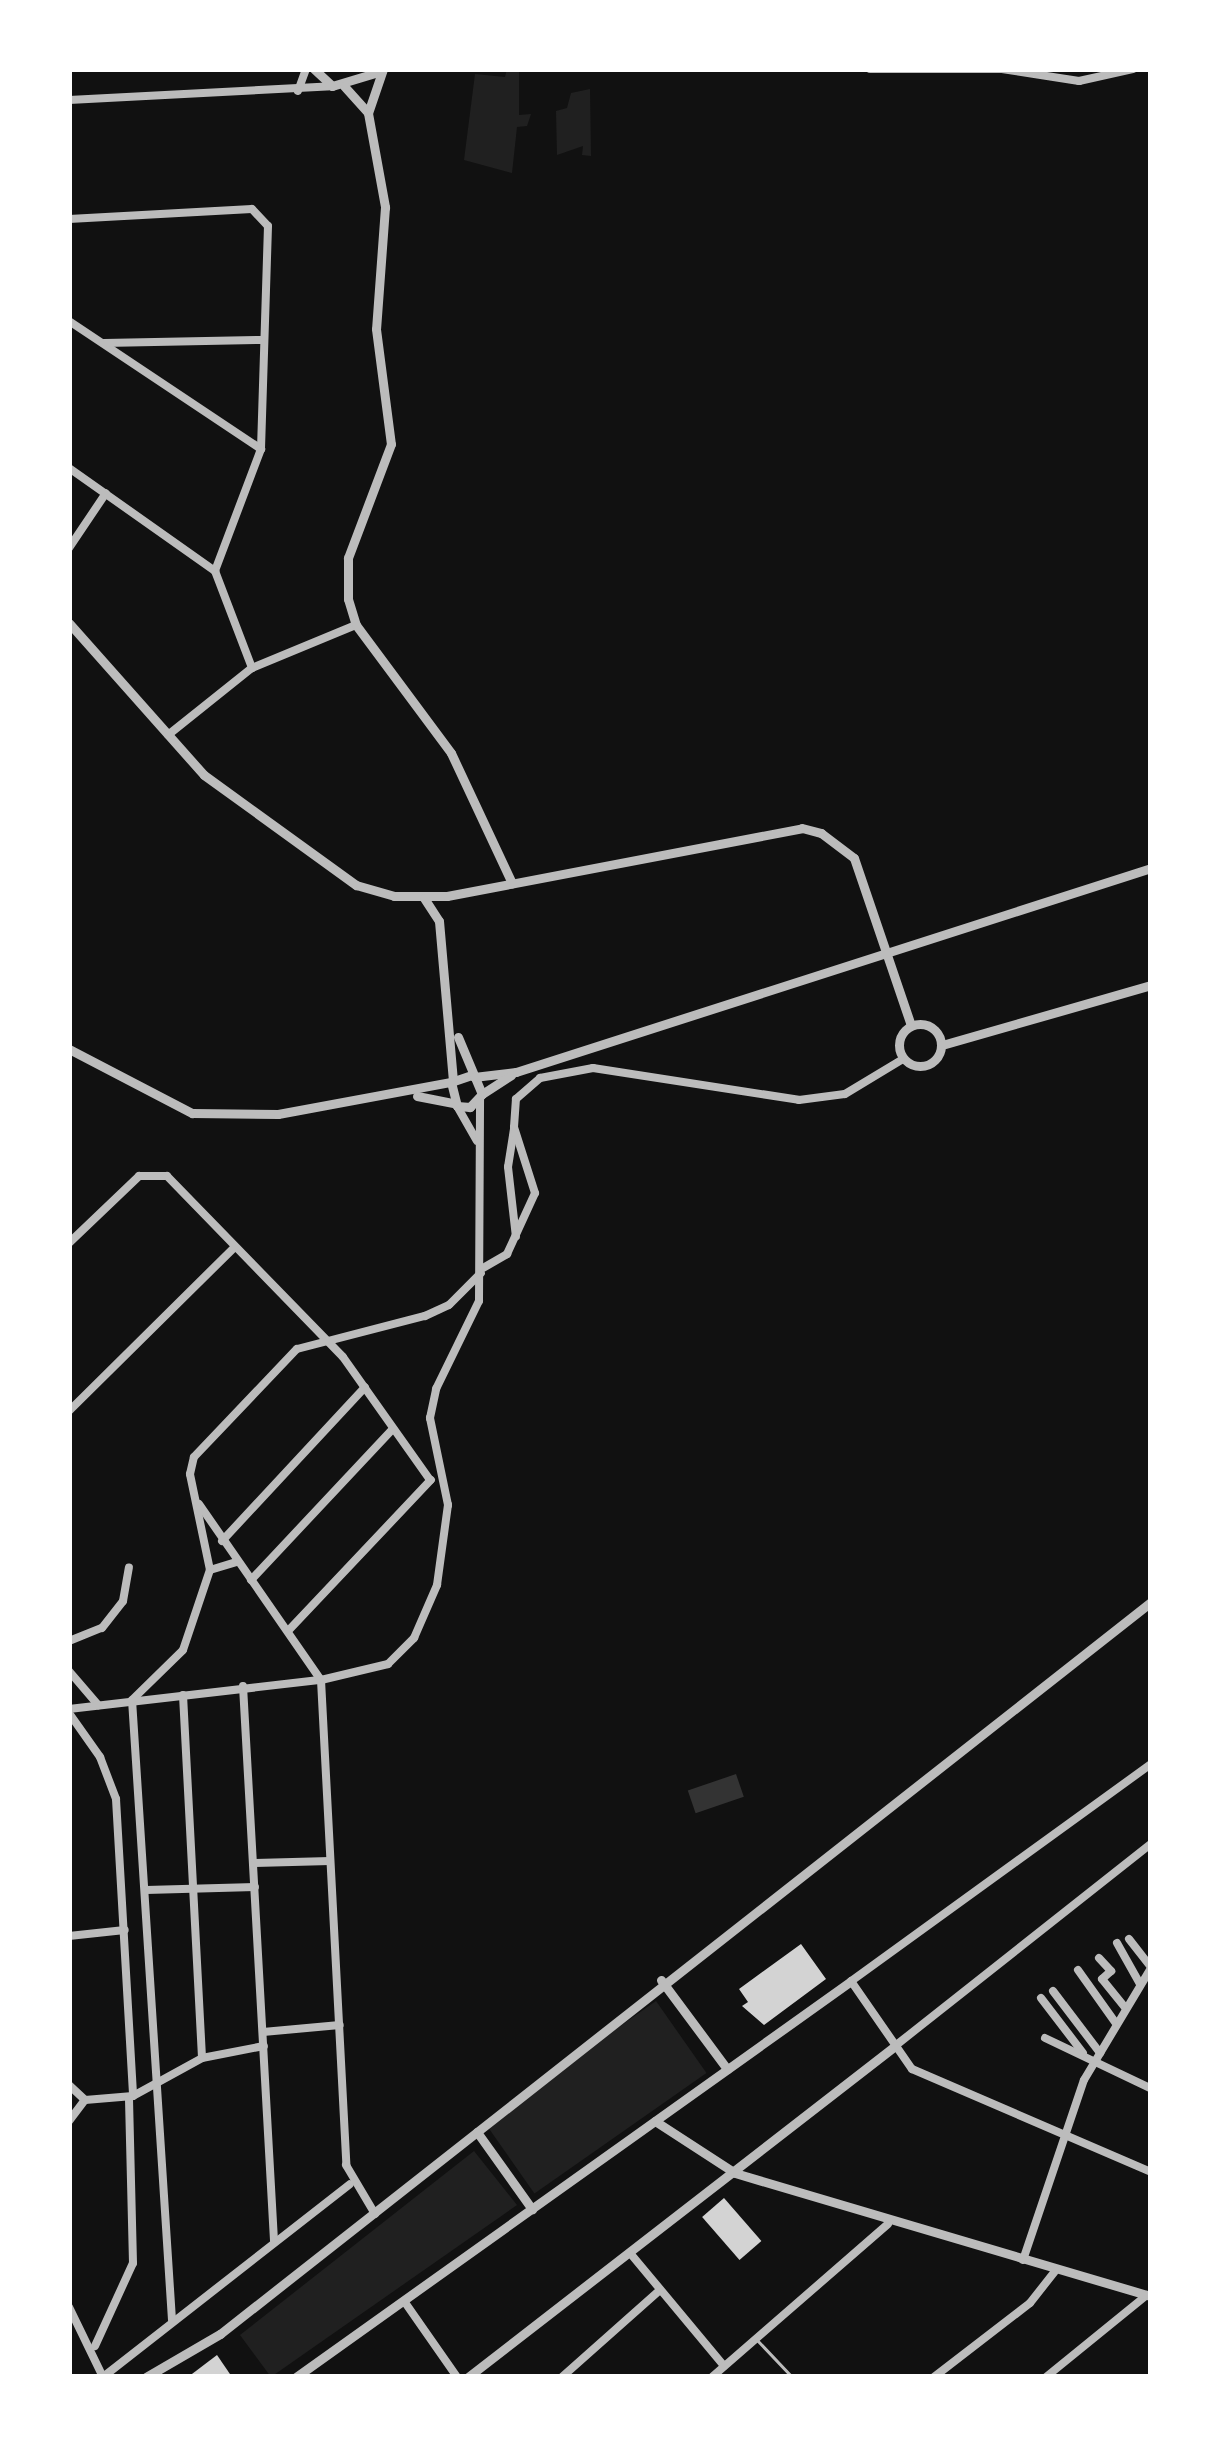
<!DOCTYPE html>
<html>
<head>
<meta charset="utf-8">
<style>
  body { margin:0 }
  #map { position:relative; width:1220px; height:2446px; overflow:hidden; background:#111; font-family:"Archivo Narrow",sans-serif }
  div>[style] { position:absolute }
  [style*='--x'] { left:calc(var(--x)*1px); top:calc(var(--y)*1px); width:calc(var(--w)*1px); rotate:calc(var(--a)*1deg) }
  .green>* { inset:0; background:#202020; transform-origin:0 0 }
  .water>* { inset:0; background:#333; transform-origin:0 0 }
  .building>* { inset:0; background:#d3d3d3; transform-origin:0 0 }
  .service>* { height:3px; margin:-1.5px; padding:0 1.5px; transform-origin:1.5px; border-radius:1.5px; background:#bcbcbc }
  .minor>* { height:8px; margin:-4px; padding:0 4px; transform-origin:4px; border-radius:4px; background:#bcbcbc }
  .tertiary>* { height:9px; margin:-4.5px; padding:0 4.5px; transform-origin:4.5px; border-radius:4.5px; background:#bcbcbc }
  .tertiary>.ring { margin:-4.5px; padding:0; box-sizing:content-box; background:none; border:9px solid #bcbcbc; border-radius:50% }
  span { translate:-50% -50%; white-space:nowrap; text-align:center; line-height:1.15; -webkit-text-stroke:9px #fff; paint-order:stroke }
  .frame { position:absolute; inset:0; border:72px solid #fff; pointer-events:none }
</style>
</head>
<body>
<div id="map">
  <div class="green">
    <div style="clip-path:polygon(507px 69px,519px 69px,519px 115px,531px 114px,527px 126px,517px 127px,512px 173px,464px 160px,475px 74px,505px 77px)"></div>
    <div style="clip-path:polygon(590px 89px,591px 156px,582px 155px,583px 146px,557px 155px,556px 111px,567px 108px,571px 93px)"></div>
    <div style="left:656px;top:2001px;width:88px;height:210px;rotate:55deg"></div>
    <div style="clip-path:polygon(474px 2151px,517px 2205px,271px 2377px,240px 2335px)"></div>
  </div>
  <div class="water">
    <div style="left:736px;top:1774px;width:24px;height:51px;rotate:71deg"></div>
  </div>
  <div class="building">
    <div style="clip-path:polygon(801px 1944px,826px 1979px,764px 2025px,742px 2006px,748px 2002px,739px 1989px)"></div>
    <div style="left:724px;top:2198px;width:57px;height:29px;rotate:49deg"></div>
    <div style="clip-path:polygon(217px 2355px,232px 2377px,188px 2377px)"></div>
  </div>
  <div class="service">
    <div style="--x:756;--y:2339;--w:52;--a:46.5"></div>
  </div>
  <div class="minor">
    <div style="--x:870;--y:69;--w:132;--a:0"></div>
    <div style="--x:1002;--y:69;--w:78;--a:8.9"></div>
    <div style="--x:1079;--y:81;--w:55;--a:-12.5"></div>
    <div style="--x:298;--y:91;--w:23;--a:-70"></div>
    <div style="--x:69;--y:100;--w:263;--a:-3"></div>
    <div style="--x:69;--y:219;--w:183;--a:-3.1"></div>
    <div style="--x:252;--y:209;--w:23;--a:47"></div>
    <div style="--x:268;--y:226;--w:223;--a:91.8"></div>
    <div style="--x:261;--y:449;--w:130;--a:110.7"></div>
    <div style="--x:215;--y:571;--w:104;--a:69.1"></div>
    <div style="--x:69;--y:321;--w:231;--a:33.7"></div>
    <div style="--x:104;--y:343;--w:158;--a:-1.1"></div>
    <div style="--x:69;--y:468;--w:179;--a:35.2"></div>
    <div style="--x:69;--y:548;--w:66;--a:-56.1"></div>
    <div style="--x:168;--y:735;--w:107;--a:-38.6"></div>
    <div style="--x:252;--y:668;--w:113;--a:-22.5"></div>
    <div style="--x:457;--y:1106;--w:40;--a:60.3"></div>
    <div style="--x:514;--y:1129;--w:38;--a:99"></div>
    <div style="--x:508;--y:1167;--w:70;--a:83.5"></div>
    <div style="--x:69;--y:1243;--w:97;--a:-43.7"></div>
    <div style="--x:139;--y:1176;--w:28;--a:0"></div>
    <div style="--x:167;--y:1176;--w:252;--a:45.8"></div>
    <div style="--x:343;--y:1357;--w:151;--a:54.7"></div>
    <div style="--x:483;--y:1268;--w:28;--a:-30"></div>
    <div style="--x:507;--y:1254;--w:67;--a:-65.3"></div>
    <div style="--x:535;--y:1193;--w:69;--a:-107.7"></div>
    <div style="--x:514;--y:1127;--w:28;--a:-86"></div>
    <div style="--x:516;--y:1099;--w:32;--a:-41"></div>
    <div style="--x:540;--y:1078;--w:54;--a:-10.7"></div>
    <div style="--x:593;--y:1068;--w:208;--a:8.8"></div>
    <div style="--x:799;--y:1100;--w:46;--a:-7.4"></div>
    <div style="--x:845;--y:1094;--w:68;--a:-31.1"></div>
    <div style="--x:69;--y:1411;--w:232;--a:-44.7"></div>
    <div style="--x:199;--y:1504;--w:213;--a:55.3"></div>
    <div style="--x:222;--y:1541;--w:210;--a:-47.1"></div>
    <div style="--x:210;--y:1570;--w:28;--a:-17"></div>
    <div style="--x:251;--y:1580;--w:206;--a:-46.8"></div>
    <div style="--x:288;--y:1631;--w:208;--a:-46.6"></div>
    <div style="--x:69;--y:1641;--w:35;--a:-22"></div>
    <div style="--x:102;--y:1628;--w:34;--a:-52"></div>
    <div style="--x:123;--y:1601;--w:34;--a:-80"></div>
    <div style="--x:69;--y:1671;--w:45;--a:49.5"></div>
    <div style="--x:321;--y:1680;--w:486;--a:87"></div>
    <div style="--x:346;--y:2165;--w:57;--a:59.4"></div>
    <div style="--x:243;--y:1686;--w:556;--a:86.8"></div>
    <div style="--x:183;--y:1695;--w:363;--a:87"></div>
    <div style="--x:69;--y:1709;--w:254;--a:-6.6"></div>
    <div style="--x:321;--y:1680;--w:69;--a:-13.4"></div>
    <div style="--x:388;--y:1664;--w:37;--a:-45"></div>
    <div style="--x:414;--y:1638;--w:58;--a:-66.5"></div>
    <div style="--x:437;--y:1585;--w:81;--a:-82.2"></div>
    <div style="--x:448;--y:1505;--w:89;--a:-101.7"></div>
    <div style="--x:430;--y:1418;--w:30;--a:-78"></div>
    <div style="--x:436;--y:1389;--w:98;--a:-64"></div>
    <div style="--x:479;--y:1301;--w:203;--a:-89.7"></div>
    <div style="--x:69;--y:1713;--w:54;--a:54.8"></div>
    <div style="--x:100;--y:1757;--w:45;--a:69.1"></div>
    <div style="--x:116;--y:1799;--w:297;--a:86.7"></div>
    <div style="--x:1151;--y:1764;--w:370;--a:144.1"></div>
    <div style="--x:851;--y:1981;--w:107;--a:55.3"></div>
    <div style="--x:912;--y:2069;--w:260;--a:23.3"></div>
    <div style="--x:255;--y:1863;--w:75;--a:-1.5"></div>
    <div style="--x:146;--y:1890;--w:109;--a:-1.6"></div>
    <div style="--x:69;--y:1936;--w:56;--a:-6.1"></div>
    <div style="--x:1129;--y:1939;--w:36;--a:52"></div>
    <div style="--x:1117;--y:1943;--w:47;--a:60.7"></div>
    <div style="--x:1099;--y:1958;--w:18;--a:47"></div>
    <div style="--x:1111;--y:1971;--w:12;--a:138"></div>
    <div style="--x:1102;--y:1979;--w:36;--a:51"></div>
    <div style="--x:1078;--y:1970;--w:64;--a:54.6"></div>
    <div style="--x:1053;--y:1991;--w:78;--a:52.8"></div>
    <div style="--x:1041;--y:1998;--w:69;--a:52.6"></div>
    <div style="--x:263;--y:2032;--w:77;--a:-5.2"></div>
    <div style="--x:1045;--y:2038;--w:116;--a:25.5"></div>
    <div style="--x:895;--y:2046;--w:326;--a:-38.3"></div>
    <div style="--x:69;--y:2085;--w:22;--a:43"></div>
    <div style="--x:85;--y:2100;--w:48;--a:-4.8"></div>
    <div style="--x:133;--y:2096;--w:79;--a:-28.8"></div>
    <div style="--x:202;--y:2058;--w:63;--a:-11"></div>
    <div style="--x:69;--y:2121;--w:26;--a:-53"></div>
    <div style="--x:630;--y:2253;--w:147;--a:50.2"></div>
    <div style="--x:1023;--y:2260;--w:190;--a:-71.3"></div>
    <div style="--x:1084;--y:2080;--w:131;--a:-59.1"></div>
    <div style="--x:404;--y:2301;--w:93;--a:55.1"></div>
    <div style="--x:69;--y:2307;--w:78;--a:64.1"></div>
    <div style="--x:103;--y:2377;--w:313;--a:-38"></div>
    <div style="--x:172;--y:2320;--w:621;--a:-93.69"></div>
    <div style="--x:132;--y:1700;--w:71;--a:-44.4"></div>
    <div style="--x:183;--y:1650;--w:84;--a:-71.4"></div>
    <div style="--x:210;--y:1570;--w:98;--a:-101.8"></div>
    <div style="--x:190;--y:1474;--w:17;--a:-77"></div>
    <div style="--x:194;--y:1457;--w:149;--a:-46.4"></div>
    <div style="--x:297;--y:1349;--w:132;--a:-14.5"></div>
    <div style="--x:425;--y:1316;--w:26;--a:-25"></div>
    <div style="--x:449;--y:1305;--w:45;--a:-45"></div>
    <div style="--x:95;--y:2346;--w:91;--a:-65.4"></div>
    <div style="--x:133;--y:2263;--w:166;--a:-91.4"></div>
    <div style="--x:562;--y:2377;--w:131;--a:-41.6"></div>
    <div style="--x:712;--y:2377;--w:233;--a:-41"></div>
    <div style="--x:934;--y:2377;--w:121;--a:-37.6"></div>
    <div style="--x:1030;--y:2303;--w:42;--a:-51.8"></div>
    <div style="--x:1046;--y:2377;--w:130;--a:-39.1"></div>
  </div>
  <div class="tertiary">
    <div style="--x:314;--y:69;--w:25;--a:43"></div>
    <div style="--x:332;--y:86;--w:52;--a:-16.7"></div>
    <div style="--x:383;--y:69;--w:46;--a:108.8"></div>
    <div style="--x:368;--y:113;--w:96;--a:79.7"></div>
    <div style="--x:385;--y:207;--w:122;--a:94.2"></div>
    <div style="--x:376;--y:329;--w:116;--a:82.6"></div>
    <div style="--x:391;--y:444;--w:122;--a:110.7"></div>
    <div style="--x:348;--y:558;--w:41;--a:90"></div>
    <div style="--x:348;--y:599;--w:27;--a:73"></div>
    <div style="--x:356;--y:625;--w:159;--a:53.4"></div>
    <div style="--x:451;--y:753;--w:144;--a:64.9"></div>
    <div style="--x:344;--y:86;--w:36;--a:48"></div>
    <div style="--x:69;--y:623;--w:203;--a:48.4"></div>
    <div style="--x:204;--y:775;--w:188;--a:35.9"></div>
    <div style="--x:356;--y:885;--w:40;--a:16"></div>
    <div style="--x:394;--y:896;--w:53;--a:0"></div>
    <div style="--x:447;--y:896;--w:361;--a:-10.8"></div>
    <div style="--x:802;--y:828;--w:20;--a:15"></div>
    <div style="--x:821;--y:833;--w:41;--a:37.1"></div>
    <div style="--x:854;--y:858;--w:176;--a:71.2"></div>
    <div style="--x:424;--y:898;--w:27;--a:57"></div>
    <div style="--x:439;--y:921;--w:160;--a:85"></div>
    <div class="ring" style="left:899px;top:1024px;width:33px;height:33px"></div>
    <div style="--x:458;--y:1037;--w:62;--a:67.2"></div>
    <div style="--x:482;--y:1094;--w:18;--a:133"></div>
    <div style="--x:470;--y:1107;--w:13;--a:-176"></div>
    <div style="--x:457;--y:1106;--w:25;--a:-104"></div>
    <div style="--x:451;--y:1082;--w:21;--a:-19"></div>
    <div style="--x:942;--y:1045;--w:217;--a:-16"></div>
    <div style="--x:69;--y:1049;--w:139;--a:27.5"></div>
    <div style="--x:192;--y:1113;--w:86;--a:0.7"></div>
    <div style="--x:278;--y:1114;--w:176;--a:-10.5"></div>
    <div style="--x:474;--y:1077;--w:42;--a:-6.8"></div>
    <div style="--x:516;--y:1072;--w:667;--a:-17.81"></div>
    <div style="--x:482;--y:1094;--w:35;--a:-33"></div>
    <div style="--x:417;--y:1096;--w:37;--a:11"></div>
    <div style="--x:661;--y:1980;--w:111;--a:53.4"></div>
    <div style="--x:655;--y:2121;--w:95;--a:33"></div>
    <div style="--x:735;--y:2173;--w:434;--a:16.5"></div>
    <div style="--x:477;--y:2132;--w:95;--a:54.5"></div>
    <div style="--x:146;--y:2377;--w:86;--a:-30.2"></div>
    <div style="--x:220;--y:2334;--w:1184;--a:-38.18"></div>
    <div style="--x:296;--y:2377;--w:682;--a:-35.51"></div>
    <div style="--x:468;--y:2377;--w:540;--a:-37.78"></div>
  </div>
  <div class="frame"></div>
</div>
</body>
</html>
